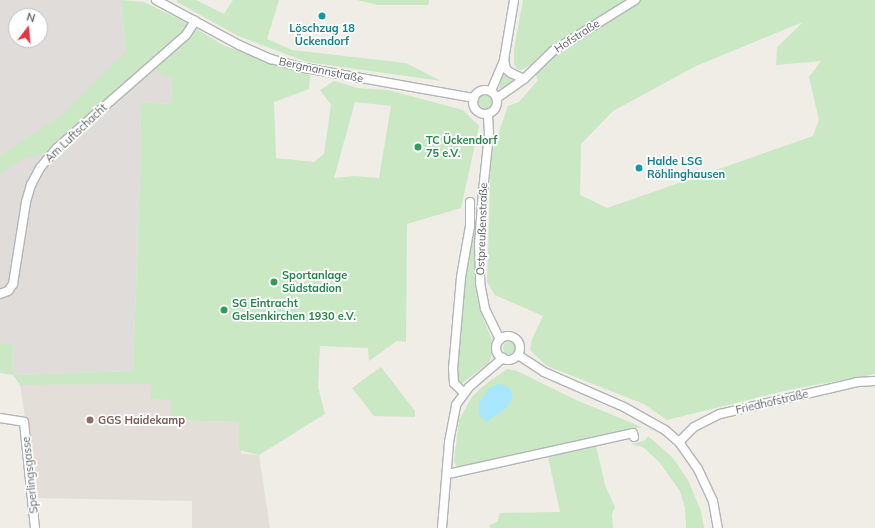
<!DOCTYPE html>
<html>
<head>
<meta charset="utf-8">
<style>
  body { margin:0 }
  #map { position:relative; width:875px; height:528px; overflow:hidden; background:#f0ede7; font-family:Mulish,sans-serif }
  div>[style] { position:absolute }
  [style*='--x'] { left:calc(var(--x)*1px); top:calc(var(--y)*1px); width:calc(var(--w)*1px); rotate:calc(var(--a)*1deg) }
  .industrial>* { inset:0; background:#dfdcd9 }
  .education>* { inset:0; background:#e3ded8 }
  .green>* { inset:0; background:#c9e8c3 }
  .round { border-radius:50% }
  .water>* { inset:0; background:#a8e7ff }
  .roads { filter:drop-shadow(1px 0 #b2b5b9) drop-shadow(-1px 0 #b2b5b9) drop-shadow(0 1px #b2b5b9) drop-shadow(0 -1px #b2b5b9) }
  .minor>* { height:8px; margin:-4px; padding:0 4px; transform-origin:4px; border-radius:4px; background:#fff }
  .minor>.ring { margin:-4px; padding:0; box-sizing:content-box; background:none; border:8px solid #fff; border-radius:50% }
  .dots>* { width:11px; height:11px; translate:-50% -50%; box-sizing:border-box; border:2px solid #fff; border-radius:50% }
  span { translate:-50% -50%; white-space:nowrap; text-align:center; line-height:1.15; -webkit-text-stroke:3.5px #fff; paint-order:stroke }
  .culture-label { font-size:11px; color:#0d838f; font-weight:700 }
  .left { translate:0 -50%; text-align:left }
  .street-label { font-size:11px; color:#5e6367 }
  .leisure-label { font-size:11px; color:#27864d; font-weight:700 }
  .education-label { font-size:11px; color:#785e54; font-weight:700 }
  .north { position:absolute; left:8px; top:8px; width:40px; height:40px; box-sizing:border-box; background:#fff; border:1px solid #bfc1c2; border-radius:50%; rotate:16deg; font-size:11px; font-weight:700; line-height:16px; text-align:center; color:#5e6367 }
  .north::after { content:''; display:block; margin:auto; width:14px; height:18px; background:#ec3140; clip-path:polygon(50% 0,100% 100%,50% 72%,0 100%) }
</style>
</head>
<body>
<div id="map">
  <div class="industrial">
    <div style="clip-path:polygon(evenodd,0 0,121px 0,126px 52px,172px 79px,171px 104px,140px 102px,141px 148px,133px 371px,13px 375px,12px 344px,0 343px,0 0,16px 16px,40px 16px,40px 40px,16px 40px,16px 16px)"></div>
  </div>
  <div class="education">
    <div style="clip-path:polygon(152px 384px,171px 400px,171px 420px,239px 422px,241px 454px,259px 455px,270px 528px,192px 528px,192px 501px,37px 498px,20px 385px)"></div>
  </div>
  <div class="green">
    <div style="clip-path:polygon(evenodd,121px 0,144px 2px,181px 20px,225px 46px,310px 75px,309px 89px,274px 102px,276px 158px,314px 162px,324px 154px,331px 105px,320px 90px,334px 81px,358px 88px,388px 90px,463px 110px,479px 126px,461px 208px,407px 224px,406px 342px,397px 341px,369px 361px,368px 348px,320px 346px,318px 387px,325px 414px,259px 455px,239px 450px,239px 422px,171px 420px,171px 400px,150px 399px,152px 384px,20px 385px,13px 375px,0 373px,0 343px,12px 344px,13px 375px,133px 371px,141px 148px,140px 102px,171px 104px,172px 79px,146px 65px,47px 152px,19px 161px,0 174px,0 156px,64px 113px,126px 52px,121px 0,355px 102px,391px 106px,379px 178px,354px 176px,334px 178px,355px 102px)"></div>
    <div style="clip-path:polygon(177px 0,196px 0,224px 14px,233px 0,279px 0,267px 39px,292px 50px,406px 63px,441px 81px,307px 62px,238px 36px,179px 3px,178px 4px)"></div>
    <div style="clip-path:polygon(357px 0,429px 0,428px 5px,377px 5px)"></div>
    <div style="clip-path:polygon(evenodd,523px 0,875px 0,875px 374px,788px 390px,667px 420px,644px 404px,547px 366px,530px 350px,532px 339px,543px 316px,495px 295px,487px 282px,491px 155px,508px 106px,519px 102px,538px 80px,531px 65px,521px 70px,517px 69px,514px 65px,514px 49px,523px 0,803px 22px,777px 47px,776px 65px,821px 61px,809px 77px,819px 120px,813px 136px,607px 208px,580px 195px,581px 144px,613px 111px,696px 66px,803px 22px)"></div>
    <div style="clip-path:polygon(504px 74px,514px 81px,499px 89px,500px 84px)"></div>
    <div class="round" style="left:478px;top:95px;width:14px;height:14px"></div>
    <div style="clip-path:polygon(475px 219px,475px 287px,480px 311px,492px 340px,493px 352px,489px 363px,462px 383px,457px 381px,457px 375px,461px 309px)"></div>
    <div class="round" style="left:503px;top:342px;width:12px;height:12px"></div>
    <div style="clip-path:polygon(381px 367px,415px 411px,415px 417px,374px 416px,352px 388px)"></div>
    <div style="clip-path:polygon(507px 369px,517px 371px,576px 400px,642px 427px,457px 467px,454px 461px,459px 420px,472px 397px,482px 387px)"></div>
    <div style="clip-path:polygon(648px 436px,672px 457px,688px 480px,701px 511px,704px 528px,686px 528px,685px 508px,680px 491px,660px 463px,643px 447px,631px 444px,644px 441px)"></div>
    <div style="clip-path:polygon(596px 446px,605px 485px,615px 507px,612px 514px,613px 528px,490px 528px,490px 525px,497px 522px,500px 513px,560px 512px,548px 457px)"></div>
  </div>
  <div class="water">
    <div style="clip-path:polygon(498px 384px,507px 386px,510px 389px,512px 393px,512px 400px,505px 409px,486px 422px,479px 415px,479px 403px,488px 389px)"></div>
  </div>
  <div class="roads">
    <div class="minor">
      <div style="--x:156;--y:0;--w:94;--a:28.5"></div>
      <div style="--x:239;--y:45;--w:35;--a:24"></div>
      <div style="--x:271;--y:59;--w:35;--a:15"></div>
      <div style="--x:305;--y:68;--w:172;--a:10.1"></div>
      <div style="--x:504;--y:60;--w:9;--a:77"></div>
      <div style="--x:506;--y:69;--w:6;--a:39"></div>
      <div style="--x:511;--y:73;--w:14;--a:25"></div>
      <div class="ring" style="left:473px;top:90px;width:16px;height:16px"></div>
      <div style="--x:491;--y:91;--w:34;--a:-67"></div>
      <div style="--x:504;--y:60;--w:61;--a:-80.5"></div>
      <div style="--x:497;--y:98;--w:33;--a:-35"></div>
      <div style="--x:524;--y:79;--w:40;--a:-44"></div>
      <div style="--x:553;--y:51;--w:97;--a:-31.9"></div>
      <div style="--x:488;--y:115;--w:19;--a:87"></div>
      <div style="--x:489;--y:134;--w:57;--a:96"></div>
      <div style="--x:483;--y:191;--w:54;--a:94.2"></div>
      <div style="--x:479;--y:245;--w:38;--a:88"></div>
      <div style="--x:480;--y:283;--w:26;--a:79"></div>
      <div style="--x:485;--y:309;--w:34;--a:64"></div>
      <div style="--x:0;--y:294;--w:9;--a:-21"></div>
      <div style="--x:8;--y:291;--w:9;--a:-54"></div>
      <div style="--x:13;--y:284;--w:83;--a:-81"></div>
      <div style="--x:26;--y:202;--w:18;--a:-74"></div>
      <div style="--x:31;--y:185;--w:19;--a:-62"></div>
      <div style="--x:40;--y:168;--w:26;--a:-50"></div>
      <div style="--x:57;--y:148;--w:171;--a:-41.2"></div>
      <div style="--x:186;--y:35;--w:17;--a:-57"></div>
      <div class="ring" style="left:496px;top:336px;width:16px;height:16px"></div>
      <div style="--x:518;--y:355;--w:31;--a:33"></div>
      <div style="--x:544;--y:372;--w:87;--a:23.6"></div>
      <div style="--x:624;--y:407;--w:47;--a:29.3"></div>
      <div style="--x:665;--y:430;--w:18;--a:41"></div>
      <div style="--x:679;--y:442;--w:33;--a:55"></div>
      <div style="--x:698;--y:469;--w:35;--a:65"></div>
      <div style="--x:713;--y:501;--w:27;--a:80"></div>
      <div style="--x:464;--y:393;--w:14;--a:-135"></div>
      <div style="--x:454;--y:383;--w:14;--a:-94"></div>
      <div style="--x:453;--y:369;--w:92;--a:-85"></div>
      <div style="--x:461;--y:277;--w:52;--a:-80"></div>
      <div style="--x:470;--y:226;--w:24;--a:-90"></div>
      <div style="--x:0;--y:418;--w:24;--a:9"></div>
      <div style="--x:24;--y:422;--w:107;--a:84.1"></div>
      <div style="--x:679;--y:442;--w:21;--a:-45"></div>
      <div style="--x:694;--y:427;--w:29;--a:-27"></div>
      <div style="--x:720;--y:414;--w:141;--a:-13.1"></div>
      <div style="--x:857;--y:382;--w:18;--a:-3"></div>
      <div style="--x:448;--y:474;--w:189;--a:-12.5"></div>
      <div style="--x:633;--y:433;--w:4;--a:76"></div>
      <div style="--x:442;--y:528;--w:86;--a:-85.3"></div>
      <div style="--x:449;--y:442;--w:38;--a:-79"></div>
      <div style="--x:456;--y:405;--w:22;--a:-54"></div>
      <div style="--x:469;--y:387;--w:45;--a:-40.5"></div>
    </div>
  </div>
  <div class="dots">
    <div style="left:322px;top:16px;background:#0f9aa8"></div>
    <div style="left:418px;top:147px;background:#2e9e5b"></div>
    <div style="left:639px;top:168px;background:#0f9aa8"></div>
    <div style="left:274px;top:282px;background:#2e9e5b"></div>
    <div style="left:224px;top:310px;background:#2e9e5b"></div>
    <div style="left:90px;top:420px;background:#8d6e63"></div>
  </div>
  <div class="culture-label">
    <span style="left:322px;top:35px">Löschzug 18<br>Ückendorf</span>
    <span class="left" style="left:647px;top:168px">Halde LSG<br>Röhlinghausen</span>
  </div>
  <div class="street-label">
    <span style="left:577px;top:36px;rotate:-33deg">Hofstraße</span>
    <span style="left:321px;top:70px;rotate:12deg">Bergmannstraße</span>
    <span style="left:76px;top:133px;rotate:-43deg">Am Luftschacht</span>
    <span style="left:482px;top:229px;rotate:-88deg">Ostpreußenstraße</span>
    <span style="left:772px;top:402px;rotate:-13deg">Friedhofstraße</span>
    <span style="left:30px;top:475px;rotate:-96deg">Sperlingsgasse</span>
  </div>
  <div class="leisure-label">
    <span class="left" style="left:426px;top:147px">TC Ückendorf<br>75 e.V.</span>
    <span class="left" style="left:282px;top:282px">Sportanlage<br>Südstadion</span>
    <span class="left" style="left:232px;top:310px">SG Eintracht<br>Gelsenkirchen 1930 e.V.</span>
  </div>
  <div class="education-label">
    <span class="left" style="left:98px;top:420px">GGS Haidekamp</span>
  </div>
  <div class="north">N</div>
</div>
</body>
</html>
